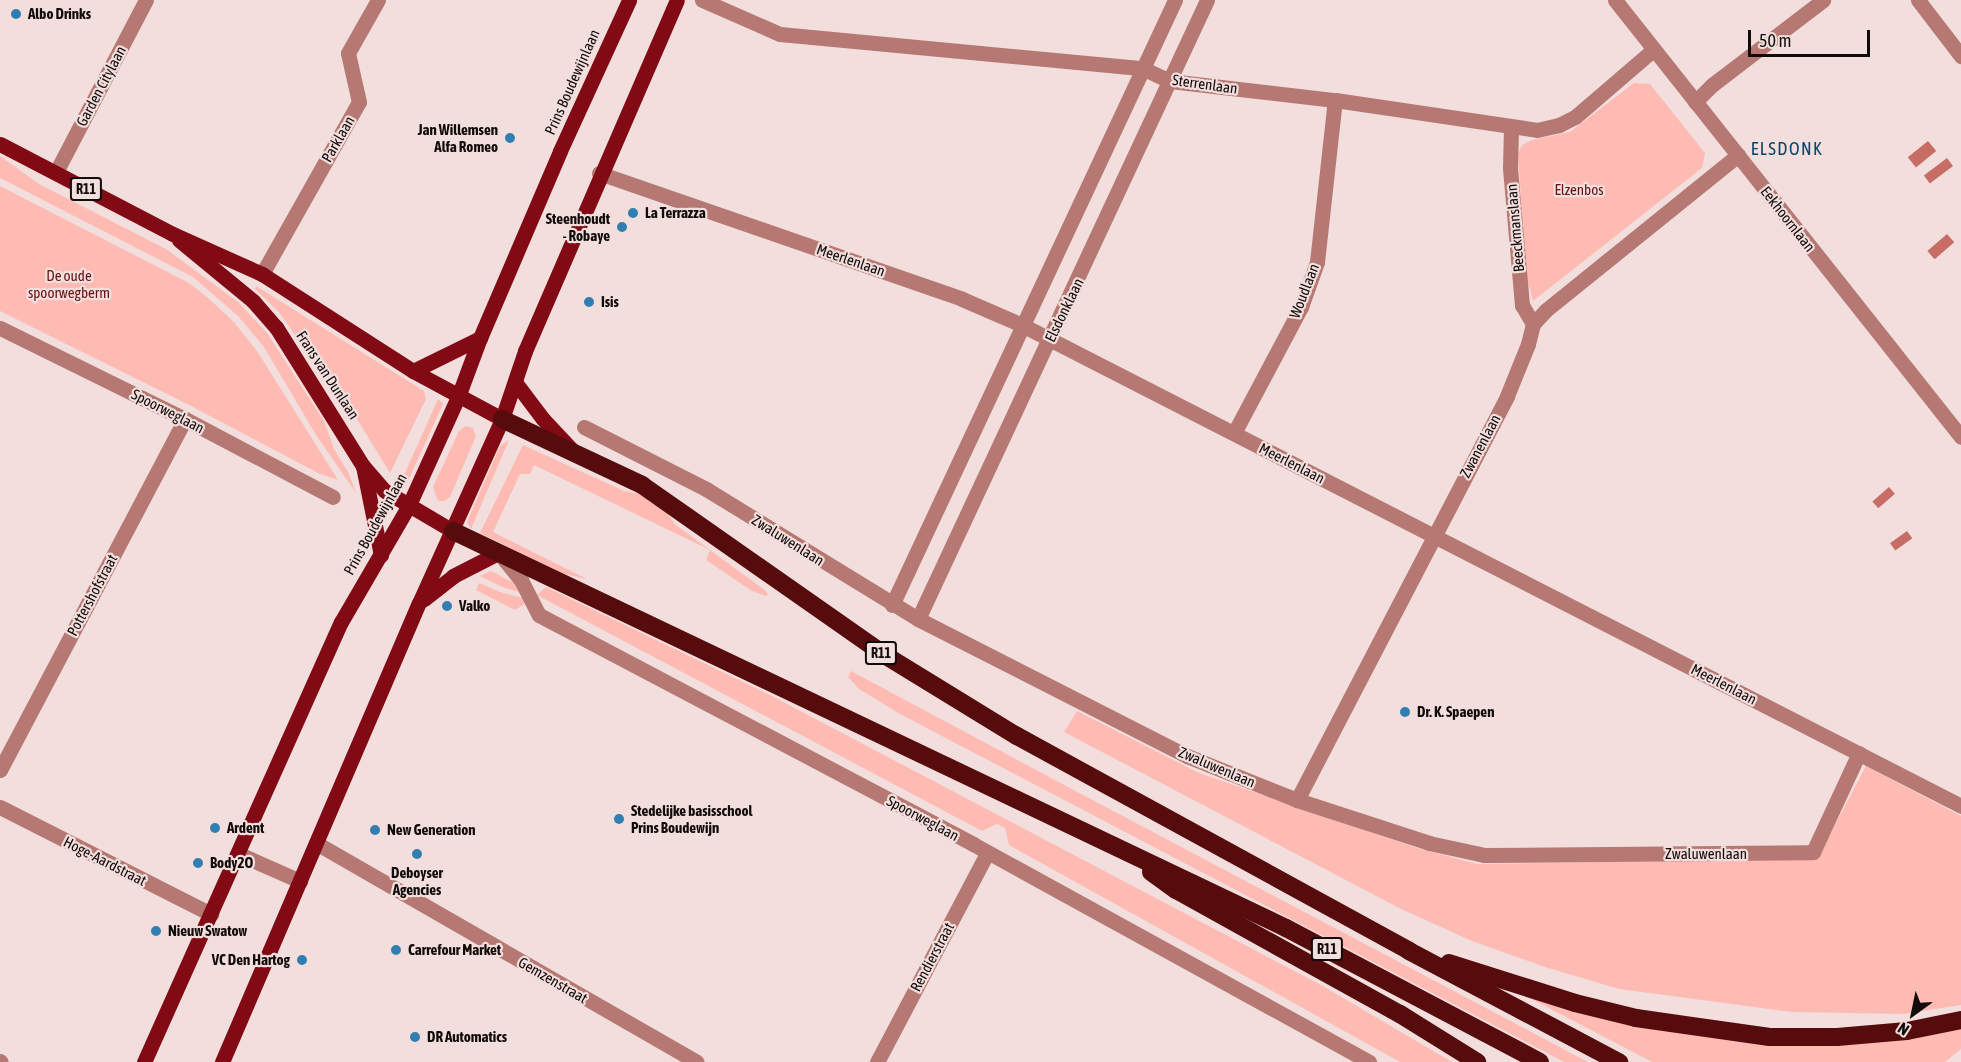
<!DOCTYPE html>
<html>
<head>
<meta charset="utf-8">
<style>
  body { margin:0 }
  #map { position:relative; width:1961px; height:1062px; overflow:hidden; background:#f2dedc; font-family:"Asap Condensed",sans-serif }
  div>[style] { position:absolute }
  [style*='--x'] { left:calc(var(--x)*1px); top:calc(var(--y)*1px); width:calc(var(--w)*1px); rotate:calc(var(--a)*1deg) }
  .green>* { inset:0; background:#febbb4 }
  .water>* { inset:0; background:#c86d66; transform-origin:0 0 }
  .minor>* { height:15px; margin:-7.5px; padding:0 7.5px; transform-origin:7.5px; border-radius:7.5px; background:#b67872 }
  .major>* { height:15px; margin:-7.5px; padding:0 7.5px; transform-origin:7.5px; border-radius:7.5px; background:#820a14 }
  .highway>* { height:18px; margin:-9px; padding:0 9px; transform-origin:9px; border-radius:9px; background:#560b0d }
  .dots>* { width:16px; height:16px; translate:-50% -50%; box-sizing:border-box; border:3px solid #f2dedc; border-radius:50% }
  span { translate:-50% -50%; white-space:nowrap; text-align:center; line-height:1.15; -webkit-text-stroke:4.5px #f2dedc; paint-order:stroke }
  .shield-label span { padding:2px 4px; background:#f2dedc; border:2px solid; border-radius:4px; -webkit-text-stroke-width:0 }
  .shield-label { font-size:14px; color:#110b0a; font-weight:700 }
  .poi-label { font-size:15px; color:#110b0a; font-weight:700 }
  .left { translate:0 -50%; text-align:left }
  .right { translate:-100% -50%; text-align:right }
  .street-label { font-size:15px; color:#110b0a }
  .park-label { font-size:15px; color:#661214 }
  .quarter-label { font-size:18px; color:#094465; letter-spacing:1.5px }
  .north { position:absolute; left:1883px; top:984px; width:60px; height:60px; -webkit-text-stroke:4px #f2dedc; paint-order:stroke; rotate:213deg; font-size:16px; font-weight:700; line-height:24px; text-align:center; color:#110b0a }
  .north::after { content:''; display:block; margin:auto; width:21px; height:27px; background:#110b0a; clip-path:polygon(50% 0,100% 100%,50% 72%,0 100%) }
  .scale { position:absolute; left:1748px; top:30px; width:122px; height:27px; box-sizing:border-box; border:3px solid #110b0a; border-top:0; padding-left:8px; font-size:18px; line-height:21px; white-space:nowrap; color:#110b0a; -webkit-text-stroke:4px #f2dedc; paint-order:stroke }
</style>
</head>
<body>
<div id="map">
  <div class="green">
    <div style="clip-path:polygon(1634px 83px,1650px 84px,1705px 153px,1702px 168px,1533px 301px,1526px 275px,1518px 154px,1522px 145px,1532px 140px,1570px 132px)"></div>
    <div style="clip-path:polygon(0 156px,39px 184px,166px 249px,238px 302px,267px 333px,324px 421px,334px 449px,348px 472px,356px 493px,316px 435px,264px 347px,238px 316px,193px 277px,0 178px)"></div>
    <div style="clip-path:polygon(0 186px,189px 283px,207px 297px,233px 321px,257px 351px,338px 480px,320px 474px,191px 406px,0 311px)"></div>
    <div style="clip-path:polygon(256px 286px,424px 391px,426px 399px,390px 473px,328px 372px,307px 352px,279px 312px,255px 289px)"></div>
    <div style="clip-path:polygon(438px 399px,443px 404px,408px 481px,400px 484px)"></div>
    <div style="clip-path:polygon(466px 426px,473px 428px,476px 436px,450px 497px,444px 501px,438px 501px,433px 487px,459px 431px)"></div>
    <div style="clip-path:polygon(509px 440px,471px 529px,467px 522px,500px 446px)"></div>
    <div style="clip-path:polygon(523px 445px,624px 491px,640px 494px,666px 512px,676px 525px,710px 550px,766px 591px,768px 595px,766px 596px,752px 591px,706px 560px,710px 550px,534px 465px,530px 474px,520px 474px,493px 532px,587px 579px,564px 574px,480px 533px)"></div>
    <div style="clip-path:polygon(491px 571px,516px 584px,520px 592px,502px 587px,480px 576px)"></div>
    <div style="clip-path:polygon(479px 583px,503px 593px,523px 598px,524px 604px,515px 610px,476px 590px)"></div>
    <div style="clip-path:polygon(546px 587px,770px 695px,1321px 985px,1452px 1062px,1400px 1062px,1009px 845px,1005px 828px,997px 824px,982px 831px,537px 595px)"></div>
    <div style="clip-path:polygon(851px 671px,1068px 787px,1588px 1062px,1564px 1062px,900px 714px,859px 689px,848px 677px)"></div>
    <div style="clip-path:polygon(1077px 711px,1199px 773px,1414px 847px,1477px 864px,1817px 859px,1866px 766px,1961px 816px,1961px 1005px,1903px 1014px,1792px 1012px,1619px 989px,1545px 967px,1472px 941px,1401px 909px,1064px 732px)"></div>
    <div style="clip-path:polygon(1522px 994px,1750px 1040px,1961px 1027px,1961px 1049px,1945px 1062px,1652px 1062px)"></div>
  </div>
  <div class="water">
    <div style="left:1928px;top:141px;width:13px;height:26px;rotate:51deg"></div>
    <div style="left:1947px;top:158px;width:10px;height:29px;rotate:53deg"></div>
    <div style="left:1947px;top:234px;width:11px;height:26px;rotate:49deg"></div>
    <div style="left:1889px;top:487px;width:9px;height:22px;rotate:49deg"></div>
    <div style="left:1907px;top:531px;width:9px;height:21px;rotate:54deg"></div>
  </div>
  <div class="minor">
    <div style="--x:702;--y:0;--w:85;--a:23.6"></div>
    <div style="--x:780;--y:34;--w:364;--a:5.4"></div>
    <div style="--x:1142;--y:68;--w:31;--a:25"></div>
    <div style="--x:1170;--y:81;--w:166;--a:6.6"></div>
    <div style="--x:1335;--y:100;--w:204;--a:8.4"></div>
    <div style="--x:1537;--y:130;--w:23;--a:-13"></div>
    <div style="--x:1559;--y:125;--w:18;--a:-27"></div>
    <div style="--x:1575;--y:117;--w:103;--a:-40.7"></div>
    <div style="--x:1615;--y:0;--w:557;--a:51.63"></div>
    <div style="--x:1918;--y:0;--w:71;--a:52.5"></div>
    <div style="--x:1695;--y:102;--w:24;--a:-45"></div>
    <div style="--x:1712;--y:85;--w:140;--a:-37.4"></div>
    <div style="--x:1511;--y:128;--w:40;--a:91.4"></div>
    <div style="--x:1510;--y:168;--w:138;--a:85"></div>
    <div style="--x:1522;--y:305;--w:22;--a:60"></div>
    <div style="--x:56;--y:172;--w:194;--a:-62.4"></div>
    <div style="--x:599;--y:173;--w:384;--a:19.1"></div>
    <div style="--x:962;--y:299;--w:65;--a:23.4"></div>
    <div style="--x:1022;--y:325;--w:1055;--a:27.12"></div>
    <div style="--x:262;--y:274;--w:197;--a:-60.6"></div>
    <div style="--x:359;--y:102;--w:50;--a:-102.7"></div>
    <div style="--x:348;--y:53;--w:61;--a:-60.5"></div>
    <div style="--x:0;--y:328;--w:206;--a:26.2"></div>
    <div style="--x:185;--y:419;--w:167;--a:27.8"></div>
    <div style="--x:584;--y:427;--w:137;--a:26.9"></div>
    <div style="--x:706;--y:489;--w:249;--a:31.5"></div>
    <div style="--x:918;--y:619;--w:302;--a:27"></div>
    <div style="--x:1187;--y:756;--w:118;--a:21.8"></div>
    <div style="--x:1297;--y:800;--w:139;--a:18"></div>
    <div style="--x:1429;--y:843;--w:56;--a:12.3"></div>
    <div style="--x:1484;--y:855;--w:329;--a:-0.5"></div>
    <div style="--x:1813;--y:852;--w:109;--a:-65.1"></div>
    <div style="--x:1234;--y:433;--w:143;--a:-62"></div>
    <div style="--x:1301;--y:307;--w:48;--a:-70.4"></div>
    <div style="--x:1317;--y:262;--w:163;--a:-83.7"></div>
    <div style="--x:499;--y:553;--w:35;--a:51"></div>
    <div style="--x:521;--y:580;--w:39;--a:63"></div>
    <div style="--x:539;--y:615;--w:491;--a:27.8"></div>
    <div style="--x:973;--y:844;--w:452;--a:28.8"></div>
    <div style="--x:892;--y:605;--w:668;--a:-64.93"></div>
    <div style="--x:918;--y:619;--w:683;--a:-64.97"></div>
    <div style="--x:0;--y:770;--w:397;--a:-62.2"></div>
    <div style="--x:1297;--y:800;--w:455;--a:-62.5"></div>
    <div style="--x:1507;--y:396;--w:56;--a:-68"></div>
    <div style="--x:1528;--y:344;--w:21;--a:-76"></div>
    <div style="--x:1533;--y:324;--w:19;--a:-47"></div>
    <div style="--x:1546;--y:310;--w:247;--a:-38.9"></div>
    <div style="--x:0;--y:807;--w:237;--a:26.9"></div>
    <div style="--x:316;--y:843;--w:439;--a:29.9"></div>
    <div style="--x:239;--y:854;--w:67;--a:23.9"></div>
    <div style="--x:0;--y:1061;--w:1;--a:45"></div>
    <div style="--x:877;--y:1062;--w:236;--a:-62.2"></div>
  </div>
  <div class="major">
    <div style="--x:0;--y:144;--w:195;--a:27.5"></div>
    <div style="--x:173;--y:234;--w:98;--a:24.2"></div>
    <div style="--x:262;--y:274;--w:179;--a:32.7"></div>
    <div style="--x:413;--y:371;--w:101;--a:28.3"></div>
    <div style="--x:179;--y:240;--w:96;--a:39.5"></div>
    <div style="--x:253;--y:301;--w:35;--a:49"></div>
    <div style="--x:276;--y:327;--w:164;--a:58"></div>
    <div style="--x:363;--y:466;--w:33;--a:49"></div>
    <div style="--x:385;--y:491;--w:79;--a:30.5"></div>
    <div style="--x:413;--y:371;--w:75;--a:-26.2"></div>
    <div style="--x:515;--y:382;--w:46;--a:52.9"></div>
    <div style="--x:543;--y:419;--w:42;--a:46.9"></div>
    <div style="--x:363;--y:466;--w:91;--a:78.6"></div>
    <div style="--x:424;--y:599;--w:37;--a:-38"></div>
    <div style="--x:453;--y:576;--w:51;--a:-27.1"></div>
    <div style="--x:144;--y:1062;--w:482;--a:-65.9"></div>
    <div style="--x:341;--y:622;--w:133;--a:-59.8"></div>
    <div style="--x:408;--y:507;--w:121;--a:-65.6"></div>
    <div style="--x:458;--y:397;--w:63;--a:-69.6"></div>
    <div style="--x:480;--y:338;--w:203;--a:-66.8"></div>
    <div style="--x:560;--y:151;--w:166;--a:-65.4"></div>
    <div style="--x:222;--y:1062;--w:499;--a:-66.8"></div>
    <div style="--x:419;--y:603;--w:202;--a:-65.7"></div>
    <div style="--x:502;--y:419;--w:72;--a:-71.3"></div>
    <div style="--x:525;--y:351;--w:382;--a:-66.6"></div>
  </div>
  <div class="highway">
    <div style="--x:502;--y:419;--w:155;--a:25.2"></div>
    <div style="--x:642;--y:485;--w:294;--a:35"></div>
    <div style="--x:883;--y:654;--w:157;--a:31.5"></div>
    <div style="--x:1017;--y:736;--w:447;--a:28.7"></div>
    <div style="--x:1409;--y:951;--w:238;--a:27.9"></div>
    <div style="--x:453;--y:531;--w:923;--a:25.48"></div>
    <div style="--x:1286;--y:928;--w:287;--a:27.8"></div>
    <div style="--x:1151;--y:872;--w:31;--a:36"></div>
    <div style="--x:1176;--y:890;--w:256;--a:29"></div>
    <div style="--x:1400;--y:1014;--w:91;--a:31.9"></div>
    <div style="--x:1449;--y:963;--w:132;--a:17.6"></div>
    <div style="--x:1575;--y:1003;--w:63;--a:13.8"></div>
    <div style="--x:1636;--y:1018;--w:135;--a:8.1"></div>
    <div style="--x:1770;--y:1037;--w:67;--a:0"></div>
    <div style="--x:1837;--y:1037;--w:70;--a:-4.9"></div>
    <div style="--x:1907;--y:1031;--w:55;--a:-11.5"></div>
  </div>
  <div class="dots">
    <div style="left:16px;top:14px;background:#317fb1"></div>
    <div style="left:510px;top:138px;background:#317fb1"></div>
    <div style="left:633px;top:213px;background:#317fb1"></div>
    <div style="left:622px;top:227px;background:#317fb1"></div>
    <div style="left:589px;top:302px;background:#317fb1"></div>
    <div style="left:447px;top:606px;background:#317fb1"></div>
    <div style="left:1405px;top:712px;background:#317fb1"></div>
    <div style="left:619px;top:819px;background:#317fb1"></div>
    <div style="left:215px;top:828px;background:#317fb1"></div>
    <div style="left:375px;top:830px;background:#317fb1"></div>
    <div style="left:417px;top:854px;background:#317fb1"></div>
    <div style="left:198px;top:863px;background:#317fb1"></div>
    <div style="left:156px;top:931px;background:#317fb1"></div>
    <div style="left:396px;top:950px;background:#317fb1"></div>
    <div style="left:302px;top:960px;background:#317fb1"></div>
    <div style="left:415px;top:1037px;background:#317fb1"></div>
  </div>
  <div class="shield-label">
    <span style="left:86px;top:189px">R11</span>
    <span style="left:881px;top:653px">R11</span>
    <span style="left:1327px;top:949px">R11</span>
  </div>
  <div class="poi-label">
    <span class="left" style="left:28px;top:14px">Albo Drinks</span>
    <span class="right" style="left:498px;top:138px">Jan Willemsen<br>Alfa Romeo</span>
    <span class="left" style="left:645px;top:213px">La Terrazza</span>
    <span class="right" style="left:610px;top:227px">Steenhoudt<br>- Robaye</span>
    <span class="left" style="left:601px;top:302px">Isis</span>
    <span class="left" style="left:459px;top:606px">Valko</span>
    <span class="left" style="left:1417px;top:712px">Dr. K. Spaepen</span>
    <span class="left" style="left:631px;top:819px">Stedelijke basisschool<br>Prins Boudewijn</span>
    <span class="left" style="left:227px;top:828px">Ardent</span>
    <span class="left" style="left:387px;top:830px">New Generation</span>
    <span class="left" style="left:210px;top:863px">Body2O</span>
    <span style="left:417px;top:881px">Deboyser<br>Agencies</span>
    <span class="left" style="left:168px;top:931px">Nieuw Swatow</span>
    <span class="left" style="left:408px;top:950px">Carrefour Market</span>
    <span class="right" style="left:290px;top:960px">VC Den Hartog</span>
    <span class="left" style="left:427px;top:1037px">DR Automatics</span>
  </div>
  <div class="street-label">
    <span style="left:572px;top:82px;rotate:-66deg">Prins Boudewijnlaan</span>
    <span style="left:1205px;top:84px;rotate:8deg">Sterrenlaan</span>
    <span style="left:101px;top:86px;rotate:-62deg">Garden Citylaan</span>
    <span style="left:338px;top:139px;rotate:-60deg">Parklaan</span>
    <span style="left:1788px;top:219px;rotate:52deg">Eekhoornlaan</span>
    <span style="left:1515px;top:228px;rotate:-95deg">Beeckmanslaan</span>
    <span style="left:851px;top:260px;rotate:19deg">Meerlenlaan</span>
    <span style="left:1304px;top:291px;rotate:-69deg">Woudlaan</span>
    <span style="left:1064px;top:310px;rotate:-64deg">Elsdonklaan</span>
    <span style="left:328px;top:375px;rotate:57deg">Frans van Dunlaan</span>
    <span style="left:168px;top:411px;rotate:27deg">Spoorweglaan</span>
    <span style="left:1480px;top:446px;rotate:-62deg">Zwanenlaan</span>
    <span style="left:1292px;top:463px;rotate:27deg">Meerlenlaan</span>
    <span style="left:375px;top:524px;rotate:-61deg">Prins Boudewijnlaan</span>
    <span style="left:788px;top:540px;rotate:32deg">Zwaluwenlaan</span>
    <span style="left:92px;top:595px;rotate:-62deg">Pottershofstraat</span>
    <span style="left:1724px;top:684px;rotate:27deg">Meerlenlaan</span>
    <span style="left:1217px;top:767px;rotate:23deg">Zwaluwenlaan</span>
    <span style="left:923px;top:818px;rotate:28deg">Spoorweglaan</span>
    <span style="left:1706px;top:854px">Zwaluwenlaan</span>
    <span style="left:105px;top:861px;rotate:27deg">Hoge-Aardstraat</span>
    <span style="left:932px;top:957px;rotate:-62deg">Rendierstraat</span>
    <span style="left:553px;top:980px;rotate:30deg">Gemzenstraat</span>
  </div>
  <div class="park-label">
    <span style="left:1579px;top:190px">Elzenbos</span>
    <span style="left:69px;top:284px">De oude<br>spoorwegberm</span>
  </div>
  <div class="quarter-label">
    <span style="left:1787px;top:149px">ELSDONK</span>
  </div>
  <div class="north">N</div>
  <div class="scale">50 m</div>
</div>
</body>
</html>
